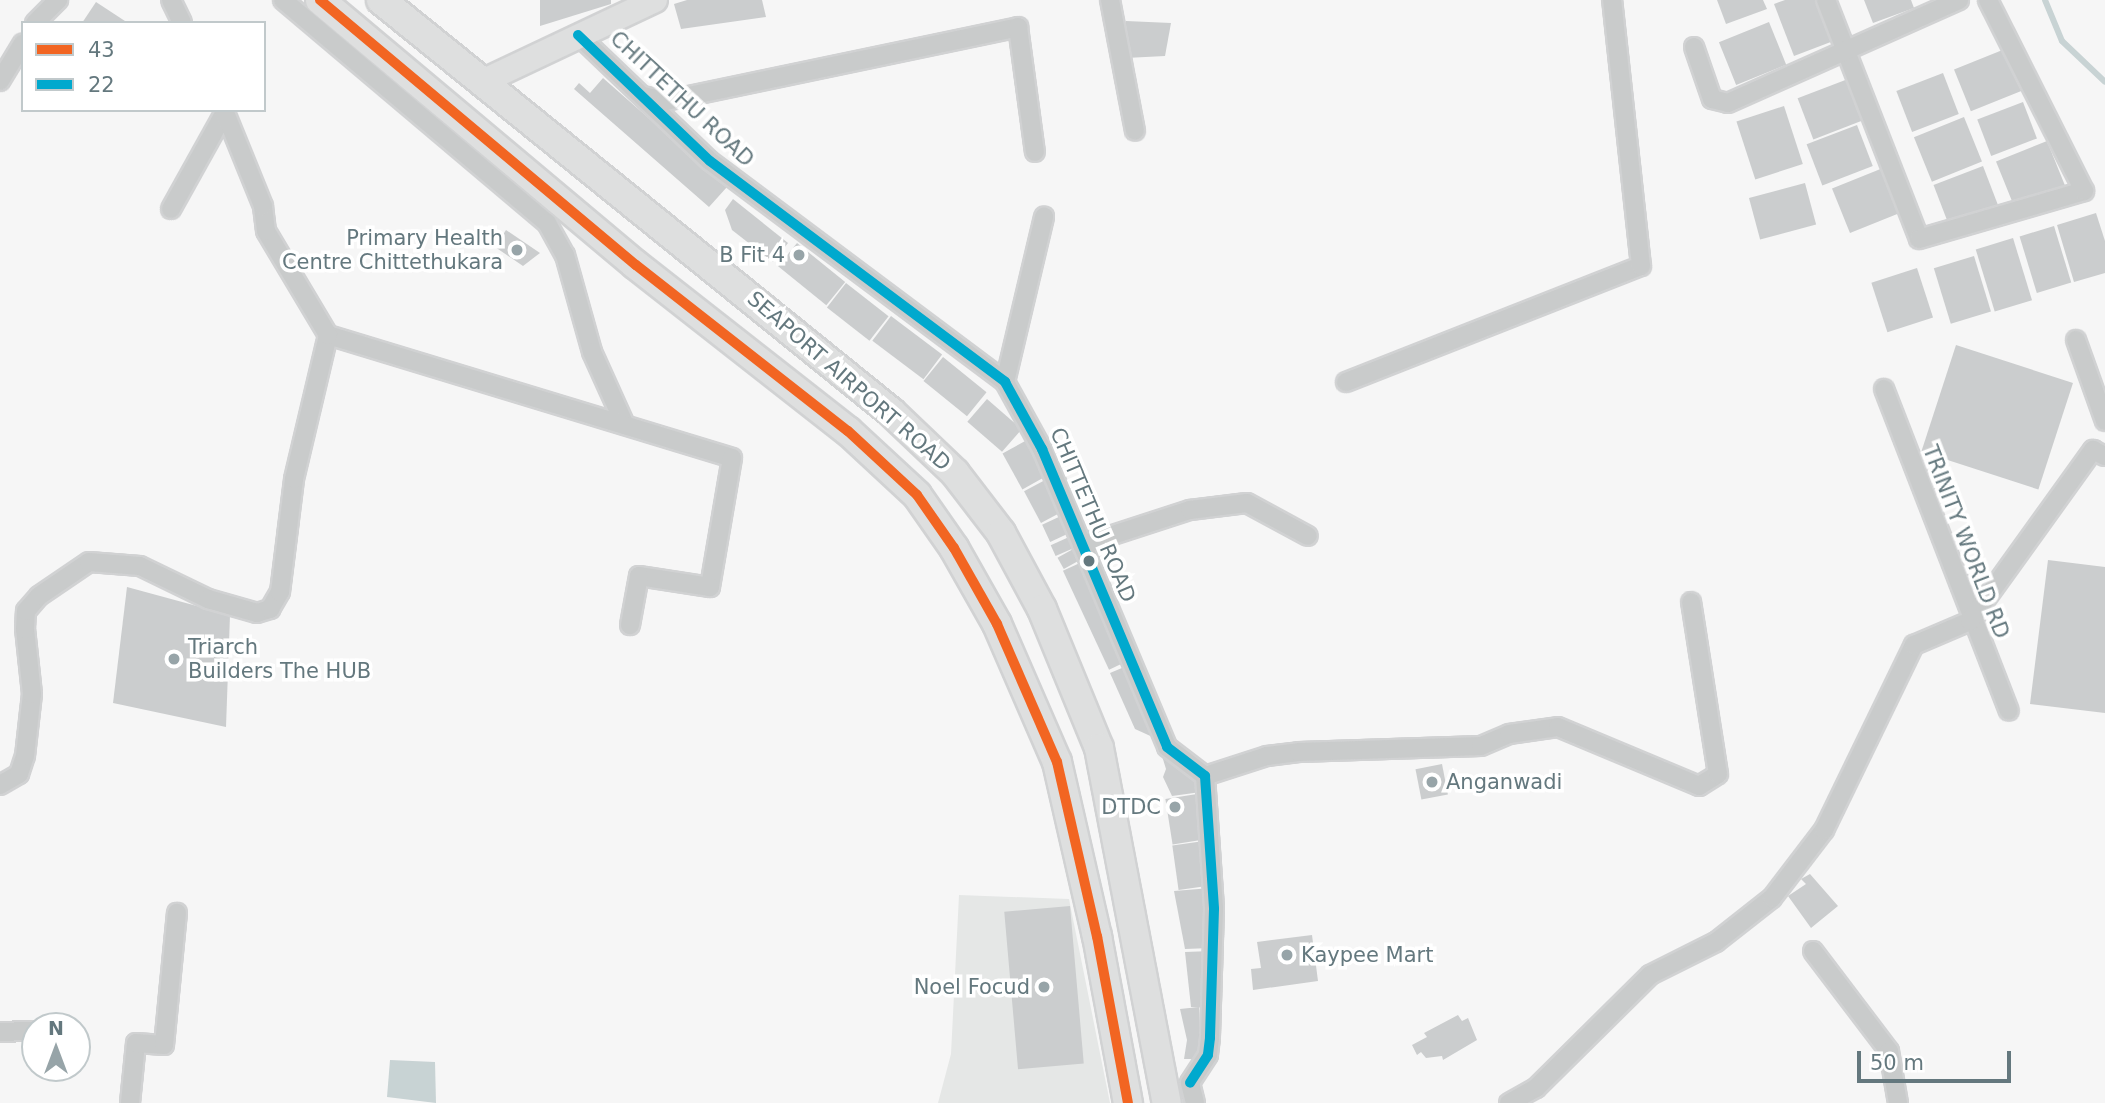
<!DOCTYPE html>
<html>
<head>
<meta charset="utf-8">
<style>
  body { margin:0 }
  #map { position:relative; width:2105px; height:1103px; overflow:hidden; background:#f6f6f6; font-family:"DejaVu Sans",sans-serif }
  div>[style] { position:absolute }
  [style*='--x'] { left:calc(var(--x)*1px); top:calc(var(--y)*1px); width:calc(var(--w)*1px); rotate:calc(var(--a)*1deg) }
  .built>* { inset:0; background:#e5e7e6 }
  .water>* { inset:0; background:#c8d3d4 }
  .stream>* { height:6px; margin:-3px; padding:0 3px; transform-origin:3px; border-radius:3px; background:#c8d3d4 }
  .building>* { inset:0; background:#cbcdce; transform-origin:0 0 }
  .roads { filter:drop-shadow(2px 0 #d1d2d3) drop-shadow(-2px 0 #d1d2d3) drop-shadow(0 2px #d1d2d3) drop-shadow(0 -2px #d1d2d3) }
  .street>* { height:18px; margin:-9px; padding:0 9px; transform-origin:9px; border-radius:9px; background:#c9cbcb }
  .secondary>* { height:24px; margin:-12px; padding:0 12px; transform-origin:12px; border-radius:12px; background:#dedfdf }
  .primary>* { height:28px; margin:-14px; padding:0 14px; transform-origin:14px; border-radius:14px; background:#dedfdf }
  .bus-1>* { height:10px; margin:-5px; padding:0 5px; transform-origin:5px; border-radius:5px; background:#f26522 }
  .bus-2>* { height:10px; margin:-5px; padding:0 5px; transform-origin:5px; border-radius:5px; background:#00a9ce }
  .dots>* { width:19px; height:19px; translate:-50% -50%; box-sizing:border-box; border:4px solid #fff; border-radius:50% }
  span { translate:-50% -50%; white-space:nowrap; text-align:center; line-height:1.15; -webkit-text-stroke:7px #fff; paint-order:stroke }
  .street-label { font-size:21px; color:#64787e }
  .poi-label { font-size:21px; color:#64787e }
  .right { translate:-100% -50%; text-align:right }
  .left { translate:0 -50%; text-align:left }
  .legend { position:absolute; left:21px; top:21px; width:245px; height:91px; box-sizing:border-box; background:#fff; border:2px solid #c1c9cb; margin:0; padding:9px 12px; list-style:none; font-size:21px; color:#64787e }
  .legend li { display:flex; align-items:center; gap:14px; height:35px }
  .legend b { width:35px; border:2px solid #c1c9cb }
  .north { position:absolute; left:21px; top:1012px; width:70px; height:70px; box-sizing:border-box; background:#fff; border:2px solid #c1c9cb; border-radius:50%; rotate:0deg; font-size:19px; font-weight:700; line-height:28px; text-align:center; color:#64787e }
  .north::after { content:''; display:block; margin:auto; width:24px; height:32px; background:#97a4a8; clip-path:polygon(50% 0,100% 100%,50% 72%,0 100%) }
  .scale { position:absolute; left:1857px; top:1051px; width:154px; height:32px; box-sizing:border-box; border:4px solid #64787e; border-top:0; padding-left:9px; font-size:21px; line-height:24px; white-space:nowrap; color:#64787e; -webkit-text-stroke:5px #fff; paint-order:stroke }
</style>
</head>
<body>
<div id="map">
  <div class="built">
    <div style="clip-path:polygon(959px 895px,1069px 899px,1110px 1103px,938px 1103px,951px 1054px)"></div>
  </div>
  <div class="water">
    <div style="clip-path:polygon(390px 1060px,435px 1062px,436px 1103px,387px 1097px)"></div>
  </div>
  <div class="stream">
    <div style="--x:2045;--y:0;--w:44;--a:67.5"></div>
    <div style="--x:2062;--y:41;--w:59;--a:43.6"></div>
  </div>
  <div class="building">
    <div style="clip-path:polygon(540px 0,611px 0,611px 4px,540px 26px)"></div>
    <div style="clip-path:polygon(687px 0,762px 0,766px 17px,681px 29px,674px 4px)"></div>
    <div style="clip-path:polygon(1717px 0,1763px 0,1767px 9px,1726px 24px)"></div>
    <div style="clip-path:polygon(1785px 0,1820px 0,1836px 40px,1794px 56px,1774px 4px)"></div>
    <div style="clip-path:polygon(1864px 0,1911px 0,1914px 8px,1873px 23px)"></div>
    <div style="clip-path:polygon(96px 2px,128px 23px,82px 23px)"></div>
    <div style="clip-path:polygon(1126px 21px,1171px 23px,1165px 56px,1126px 58px)"></div>
    <div style="left:1769px;top:22px;width:46px;height:54px;rotate:68deg"></div>
    <div style="left:2005px;top:49px;width:45px;height:55px;rotate:68deg"></div>
    <div style="left:1943px;top:73px;width:44px;height:50px;rotate:69deg"></div>
    <div style="clip-path:polygon(603px 78px,727px 187px,709px 207px,574px 89px,579px 83px,590px 93px)"></div>
    <div style="left:1848px;top:79px;width:44px;height:54px;rotate:69deg"></div>
    <div style="left:2023px;top:102px;width:39px;height:49px;rotate:69deg"></div>
    <div style="left:1784px;top:106px;width:61px;height:50px;rotate:72deg"></div>
    <div style="left:1964px;top:117px;width:48px;height:54px;rotate:68deg"></div>
    <div style="left:1857px;top:125px;width:44px;height:54px;rotate:69deg"></div>
    <div style="left:2047px;top:141px;width:48px;height:55px;rotate:68deg"></div>
    <div style="left:1983px;top:166px;width:42px;height:53px;rotate:69deg"></div>
    <div style="left:1883px;top:168px;width:48px;height:55px;rotate:68deg"></div>
    <div style="left:1805px;top:183px;width:43px;height:58px;rotate:75deg"></div>
    <div style="clip-path:polygon(733px 199px,788px 243px,773px 262px,732px 230px,725px 210px)"></div>
    <div style="clip-path:polygon(2096px 213px,2105px 241px,2105px 273px,2074px 282px,2057px 225px)"></div>
    <div style="left:2054px;top:226px;width:59px;height:36px;rotate:73deg"></div>
    <div style="clip-path:polygon(506px 230px,540px 253px,523px 266px,495px 247px)"></div>
    <div style="left:2013px;top:238px;width:65px;height:39px;rotate:73deg"></div>
    <div style="left:797px;top:243px;width:62px;height:30px;rotate:39deg"></div>
    <div style="left:1974px;top:256px;width:58px;height:42px;rotate:73deg"></div>
    <div style="left:1917px;top:268px;width:52px;height:48px;rotate:72deg"></div>
    <div style="left:846px;top:283px;width:54px;height:31px;rotate:38deg"></div>
    <div style="left:891px;top:316px;width:64px;height:31px;rotate:37deg"></div>
    <div style="left:1956px;top:345px;width:123px;height:112px;rotate:18deg"></div>
    <div style="left:943px;top:357px;width:56px;height:31px;rotate:39deg"></div>
    <div style="left:987px;top:399px;width:46px;height:30px;rotate:41deg"></div>
    <div style="left:1027px;top:440px;width:41px;height:28px;rotate:61deg"></div>
    <div style="left:1047px;top:479px;width:36px;height:26px;rotate:62deg"></div>
    <div style="left:1063px;top:515px;width:19px;height:23px;rotate:65deg"></div>
    <div style="left:1069px;top:537px;width:12px;height:20px;rotate:66deg"></div>
    <div style="left:1075px;top:548px;width:13px;height:20px;rotate:61deg"></div>
    <div style="clip-path:polygon(2048px 560px,2105px 567px,2105px 713px,2030px 704px)"></div>
    <div style="left:1082px;top:562px;width:109px;height:21px;rotate:65deg"></div>
    <div style="clip-path:polygon(127px 587px,230px 615px,226px 727px,113px 703px)"></div>
    <div style="clip-path:polygon(1129px 665px,1157px 739px,1135px 729px,1110px 673px)"></div>
    <div style="clip-path:polygon(1162px 756px,1170px 757px,1199px 781px,1201px 792px,1172px 796px,1163px 777px,1166px 769px)"></div>
    <div style="left:1442px;top:764px;width:31px;height:27px;rotate:79deg"></div>
    <div style="left:1197px;top:794px;width:46px;height:32px;rotate:81deg"></div>
    <div style="left:1204px;top:841px;width:45px;height:32px;rotate:82deg"></div>
    <div style="clip-path:polygon(1810px 874px,1838px 906px,1811px 928px,1788px 896px,1806px 884px,1801px 879px)"></div>
    <div style="clip-path:polygon(1211px 888px,1211px 948px,1185px 949px,1174px 891px)"></div>
    <div style="left:1070px;top:906px;width:158px;height:66px;rotate:85deg"></div>
    <div style="clip-path:polygon(1312px 935px,1318px 981px,1253px 990px,1251px 969px,1261px 968px,1257px 942px)"></div>
    <div style="clip-path:polygon(1211px 951px,1207px 1008px,1191px 1007px,1185px 952px)"></div>
    <div style="clip-path:polygon(1199px 1007px,1199px 1059px,1184px 1059px,1187px 1040px,1180px 1009px)"></div>
    <div style="clip-path:polygon(1458px 1015px,1462px 1021px,1468px 1018px,1477px 1040px,1443px 1060px,1442px 1056px,1426px 1058px,1421px 1052px,1417px 1055px,1412px 1045px,1427px 1037px,1424px 1033px)"></div>
  </div>
  <div class="roads">
    <div class="street">
      <div style="--x:171;--y:0;--w:25;--a:64"></div>
      <div style="--x:283;--y:0;--w:346;--a:40.2"></div>
      <div style="--x:547;--y:223;--w:37;--a:61"></div>
      <div style="--x:565;--y:255;--w:101;--a:74.4"></div>
      <div style="--x:592;--y:352;--w:80;--a:65.7"></div>
      <div style="--x:1110;--y:0;--w:133;--a:79.2"></div>
      <div style="--x:1826;--y:0;--w:256;--a:68.7"></div>
      <div style="--x:1919;--y:239;--w:172;--a:-16.2"></div>
      <div style="--x:2084;--y:191;--w:214;--a:-116.7"></div>
      <div style="--x:35;--y:23;--w:33;--a:-45"></div>
      <div style="--x:578;--y:35;--w:182;--a:43.7"></div>
      <div style="--x:710;--y:161;--w:369;--a:36.8"></div>
      <div style="--x:1005;--y:382;--w:77;--a:61.1"></div>
      <div style="--x:1042;--y:449;--w:323;--a:67.2"></div>
      <div style="--x:1167;--y:747;--w:48;--a:37.3"></div>
      <div style="--x:1205;--y:776;--w:133;--a:86.1"></div>
      <div style="--x:1214;--y:909;--w:129;--a:91.8"></div>
      <div style="--x:1210;--y:1038;--w:17;--a:97"></div>
      <div style="--x:1208;--y:1055;--w:33;--a:123"></div>
      <div style="--x:1190;--y:1083;--w:21;--a:76"></div>
      <div style="--x:1694;--y:47;--w:55;--a:70.9"></div>
      <div style="--x:1712;--y:99;--w:16;--a:14"></div>
      <div style="--x:1728;--y:103;--w:253;--a:-24"></div>
      <div style="--x:0;--y:81;--w:44;--a:-58.8"></div>
      <div style="--x:643;--y:96;--w:23;--a:13"></div>
      <div style="--x:665;--y:101;--w:361;--a:-11.8"></div>
      <div style="--x:1018;--y:27;--w:126;--a:82.3"></div>
      <div style="--x:171;--y:209;--w:111;--a:-60.9"></div>
      <div style="--x:328;--y:335;--w:422;--a:16.9"></div>
      <div style="--x:732;--y:458;--w:131;--a:99.7"></div>
      <div style="--x:710;--y:587;--w:72;--a:-171.2"></div>
      <div style="--x:639;--y:576;--w:50;--a:100.4"></div>
      <div style="--x:2076;--y:340;--w:86;--a:70.3"></div>
      <div style="--x:1005;--y:382;--w:170;--a:-76.7"></div>
      <div style="--x:1346;--y:382;--w:317;--a:-21.5"></div>
      <div style="--x:1641;--y:266;--w:268;--a:-96.2"></div>
      <div style="--x:1884;--y:389;--w:345;--a:68.8"></div>
      <div style="--x:1082;--y:545;--w:114;--a:-18"></div>
      <div style="--x:1190;--y:510;--w:57;--a:-7"></div>
      <div style="--x:1247;--y:503;--w:69;--a:28.4"></div>
      <div style="--x:1205;--y:776;--w:65;--a:-17.9"></div>
      <div style="--x:1267;--y:756;--w:32;--a:-7"></div>
      <div style="--x:1299;--y:752;--w:182;--a:-1.9"></div>
      <div style="--x:1481;--y:746;--w:30;--a:-23"></div>
      <div style="--x:1509;--y:734;--w:49;--a:-8.1"></div>
      <div style="--x:1558;--y:727;--w:153;--a:22.7"></div>
      <div style="--x:1699;--y:786;--w:22;--a:-32"></div>
      <div style="--x:1718;--y:774;--w:174;--a:-98.9"></div>
      <div style="--x:0;--y:785;--w:22;--a:-30"></div>
      <div style="--x:19;--y:774;--w:19;--a:-72"></div>
      <div style="--x:25;--y:756;--w:62;--a:-83.6"></div>
      <div style="--x:32;--y:694;--w:65;--a:-96.1"></div>
      <div style="--x:25;--y:629;--w:18;--a:-87"></div>
      <div style="--x:26;--y:611;--w:20;--a:-49"></div>
      <div style="--x:39;--y:596;--w:60;--a:-34.2"></div>
      <div style="--x:89;--y:562;--w:51;--a:4.5"></div>
      <div style="--x:140;--y:566;--w:76;--a:25.9"></div>
      <div style="--x:208;--y:599;--w:51;--a:15.9"></div>
      <div style="--x:257;--y:613;--w:14;--a:-17"></div>
      <div style="--x:270;--y:609;--w:20;--a:-60"></div>
      <div style="--x:280;--y:592;--w:114;--a:-82.9"></div>
      <div style="--x:294;--y:479;--w:148;--a:-76.7"></div>
      <div style="--x:328;--y:335;--w:121;--a:-120.8"></div>
      <div style="--x:266;--y:231;--w:25;--a:-97"></div>
      <div style="--x:263;--y:206;--w:104;--a:-112.1"></div>
      <div style="--x:1813;--y:951;--w:126;--a:52.8"></div>
      <div style="--x:1889;--y:1051;--w:53;--a:80.2"></div>
      <div style="--x:0;--y:1032;--w:35;--a:-2"></div>
      <div style="--x:130;--y:1103;--w:60;--a:-84.3"></div>
      <div style="--x:136;--y:1043;--w:28;--a:4"></div>
      <div style="--x:164;--y:1045;--w:133;--a:-84.4"></div>
      <div style="--x:1509;--y:1103;--w:31;--a:-29"></div>
      <div style="--x:1536;--y:1088;--w:161;--a:-44.7"></div>
      <div style="--x:1650;--y:975;--w:74;--a:-26.6"></div>
      <div style="--x:1716;--y:942;--w:71;--a:-38.2"></div>
      <div style="--x:1772;--y:898;--w:86;--a:-52.6"></div>
      <div style="--x:1824;--y:830;--w:206;--a:-64.1"></div>
      <div style="--x:1914;--y:645;--w:61;--a:-23.2"></div>
      <div style="--x:1970;--y:621;--w:211;--a:-54.3"></div>
      <div style="--x:2093;--y:450;--w:13;--a:27"></div>
    </div>
    <div class="secondary">
      <div style="--x:484;--y:81;--w:189;--a:-25.3"></div>
    </div>
    <div class="primary">
      <div style="--x:320;--y:0;--w:412;--a:40"></div>
      <div style="--x:636;--y:265;--w:269;--a:38.1"></div>
      <div style="--x:848;--y:431;--w:94;--a:42.8"></div>
      <div style="--x:917;--y:495;--w:65;--a:55.1"></div>
      <div style="--x:954;--y:548;--w:87;--a:60.5"></div>
      <div style="--x:997;--y:624;--w:150;--a:66.5"></div>
      <div style="--x:1057;--y:762;--w:179;--a:77.1"></div>
      <div style="--x:1097;--y:936;--w:170;--a:79.5"></div>
      <div style="--x:381;--y:0;--w:656;--a:38.93"></div>
      <div style="--x:891;--y:412;--w:88;--a:43.6"></div>
      <div style="--x:955;--y:473;--w:76;--a:52.5"></div>
      <div style="--x:1001;--y:533;--w:86;--a:61.7"></div>
      <div style="--x:1042;--y:609;--w:150;--a:67.7"></div>
      <div style="--x:1099;--y:748;--w:361;--a:79.2"></div>
    </div>
  </div>
  <div class="bus-1">
    <div style="--x:320;--y:0;--w:412;--a:40"></div>
    <div style="--x:636;--y:265;--w:269;--a:38.1"></div>
    <div style="--x:848;--y:431;--w:94;--a:42.8"></div>
    <div style="--x:917;--y:495;--w:65;--a:55.1"></div>
    <div style="--x:954;--y:548;--w:87;--a:60.5"></div>
    <div style="--x:997;--y:624;--w:150;--a:66.5"></div>
    <div style="--x:1057;--y:762;--w:179;--a:77.1"></div>
    <div style="--x:1097;--y:936;--w:170;--a:79.5"></div>
  </div>
  <div class="bus-2">
    <div style="--x:578;--y:35;--w:182;--a:43.7"></div>
    <div style="--x:710;--y:161;--w:369;--a:36.8"></div>
    <div style="--x:1005;--y:382;--w:77;--a:61.1"></div>
    <div style="--x:1042;--y:449;--w:323;--a:67.2"></div>
    <div style="--x:1167;--y:747;--w:48;--a:37.3"></div>
    <div style="--x:1205;--y:776;--w:133;--a:86.1"></div>
    <div style="--x:1214;--y:909;--w:129;--a:91.8"></div>
    <div style="--x:1210;--y:1038;--w:17;--a:97"></div>
    <div style="--x:1208;--y:1055;--w:33;--a:123"></div>
  </div>
  <div class="dots">
    <div style="left:517px;top:250px;background:#97a4a8"></div>
    <div style="left:799px;top:255px;background:#97a4a8"></div>
    <div style="left:1089px;top:561px;background:#64787e"></div>
    <div style="left:174px;top:659px;background:#97a4a8"></div>
    <div style="left:1432px;top:782px;background:#97a4a8"></div>
    <div style="left:1175px;top:807px;background:#97a4a8"></div>
    <div style="left:1287px;top:955px;background:#97a4a8"></div>
    <div style="left:1044px;top:987px;background:#97a4a8"></div>
  </div>
  <div class="street-label">
    <span style="left:682px;top:99px;rotate:43deg">CHITTETHU ROAD</span>
    <span style="left:849px;top:381px;rotate:41deg">SEAPORT AIRPORT ROAD</span>
    <span style="left:1093px;top:515px;rotate:67deg">CHITTETHU ROAD</span>
    <span style="left:1966px;top:542px;rotate:69deg">TRINITY WORLD RD</span>
  </div>
  <div class="poi-label">
    <span class="right" style="left:503px;top:250px">Primary Health<br>Centre Chittethukara</span>
    <span class="right" style="left:785px;top:255px">B Fit 4</span>
    <span class="left" style="left:188px;top:659px">Triarch<br>Builders The HUB</span>
    <span class="left" style="left:1446px;top:782px">Anganwadi</span>
    <span class="right" style="left:1161px;top:807px">DTDC</span>
    <span class="left" style="left:1301px;top:955px">Kaypee Mart</span>
    <span class="right" style="left:1030px;top:987px">Noel Focud</span>
  </div>
  <ul class="legend">
  <li><b style="height:9px;background:#f26522"></b>43</li>
  <li><b style="height:9px;background:#00a9ce"></b>22</li>
  </ul>
  <div class="north">N</div>
  <div class="scale">50 m</div>
</div>
</body>
</html>
